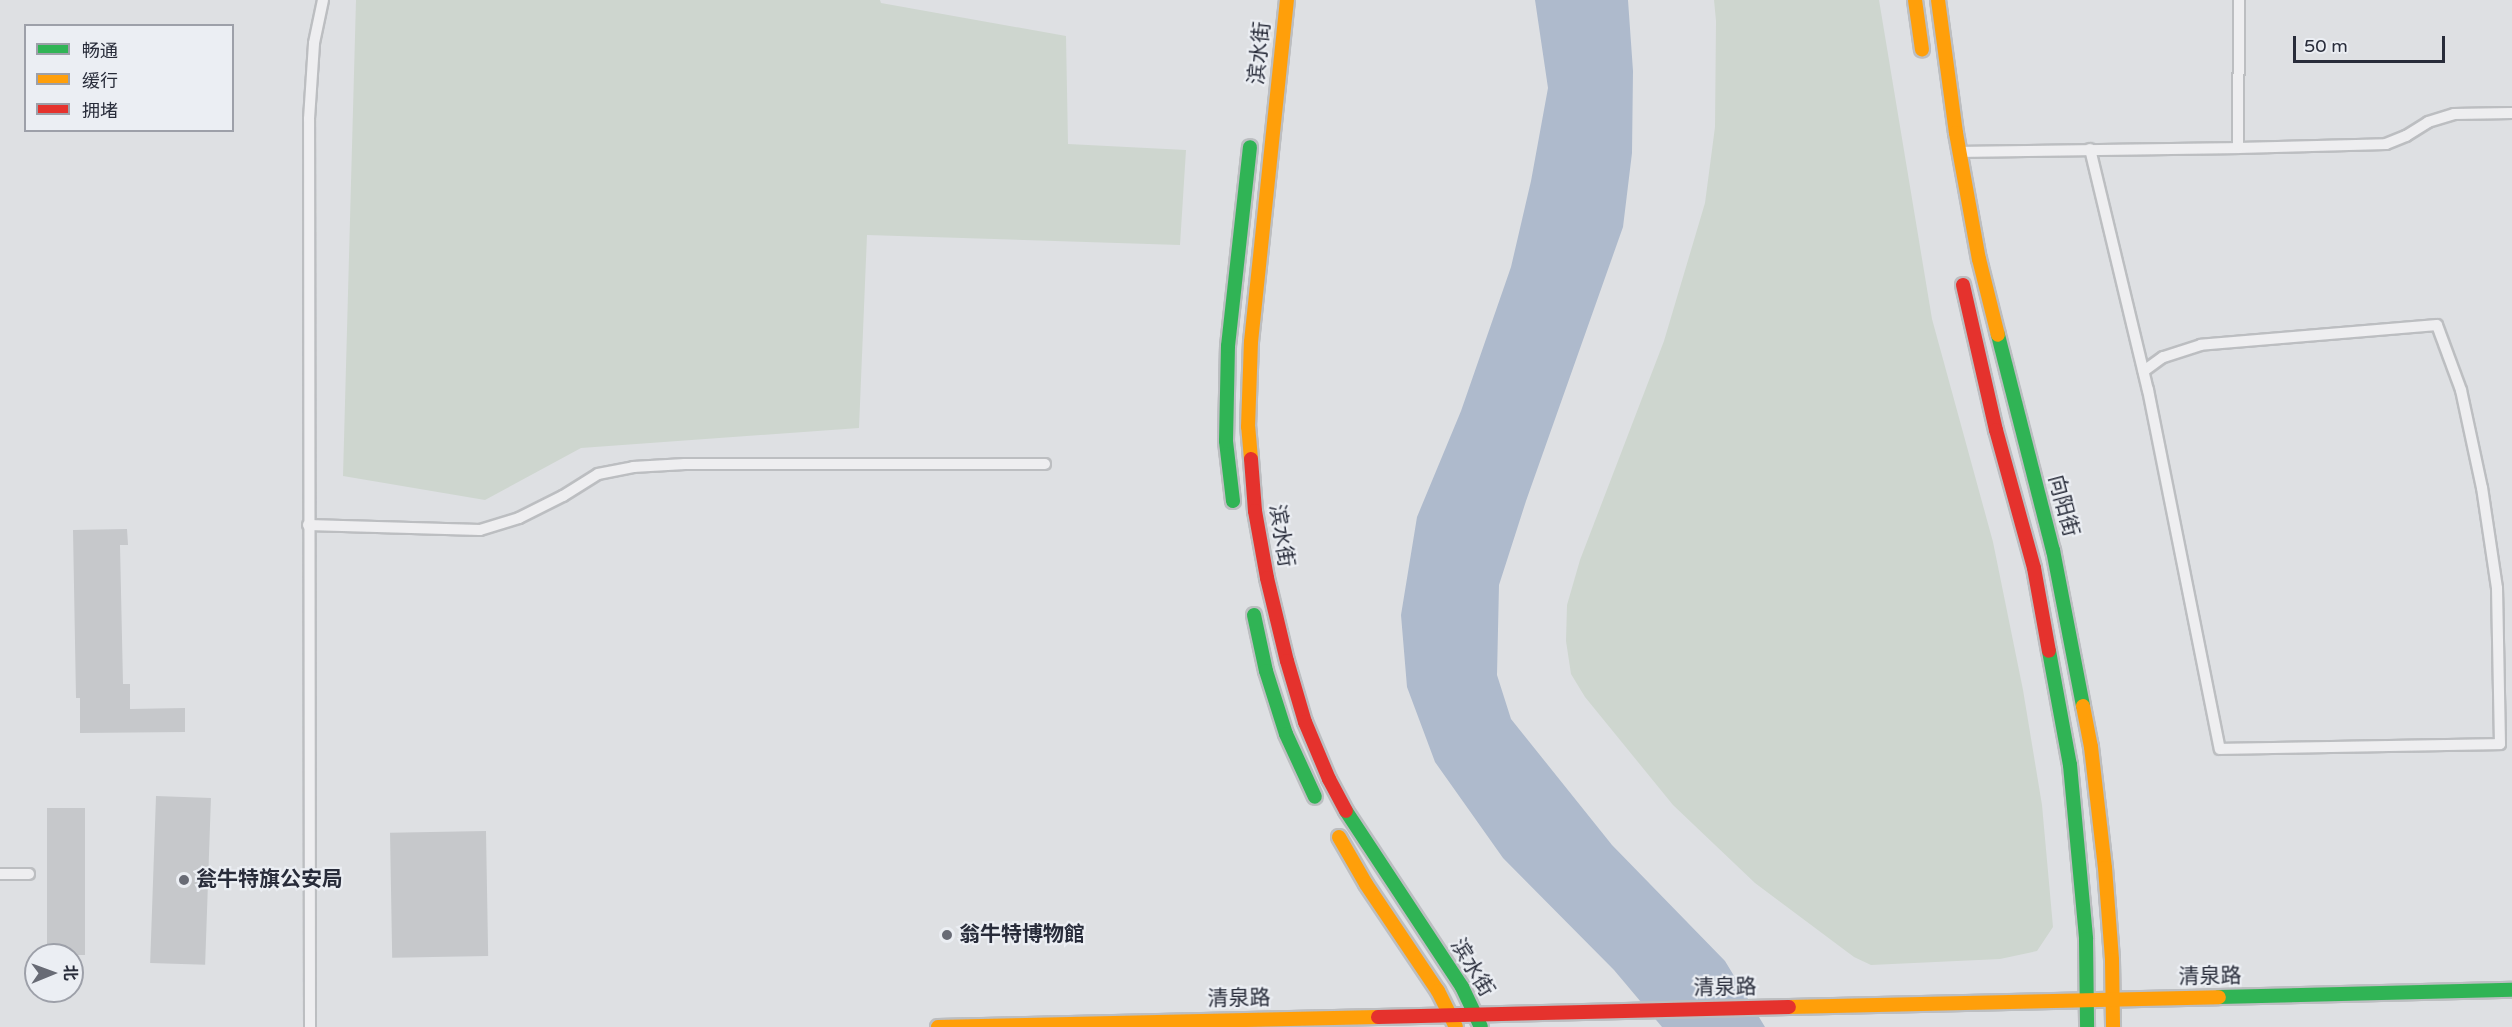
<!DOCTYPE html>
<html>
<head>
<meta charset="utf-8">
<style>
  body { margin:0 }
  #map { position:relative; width:2512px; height:1027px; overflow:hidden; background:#dee0e3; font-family:"Varela Round","Noto Sans SC",sans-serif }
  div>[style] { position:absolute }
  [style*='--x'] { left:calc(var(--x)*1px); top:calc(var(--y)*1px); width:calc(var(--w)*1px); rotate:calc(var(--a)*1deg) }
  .green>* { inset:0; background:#ced6cf }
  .water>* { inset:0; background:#aebacc }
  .building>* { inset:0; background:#c6c8cb; transform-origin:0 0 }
  .roads { filter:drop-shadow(2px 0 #bcbec1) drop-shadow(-2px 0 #bcbec1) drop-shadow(0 2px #bcbec1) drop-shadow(0 -2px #bcbec1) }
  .lane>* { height:10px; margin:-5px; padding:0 5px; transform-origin:5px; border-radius:5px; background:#eeeef0 }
  .fast>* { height:14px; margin:-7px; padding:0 7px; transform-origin:7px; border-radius:7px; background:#30b455 }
  .slow>* { height:14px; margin:-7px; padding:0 7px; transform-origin:7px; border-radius:7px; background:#ff9f0a }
  .jam>* { height:14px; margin:-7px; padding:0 7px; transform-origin:7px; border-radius:7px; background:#e5322d }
  .dots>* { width:16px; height:16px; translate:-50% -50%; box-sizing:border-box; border:3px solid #ebeef3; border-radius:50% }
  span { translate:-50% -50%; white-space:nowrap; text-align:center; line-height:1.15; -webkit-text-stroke:4.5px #ebeef3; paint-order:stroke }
  .street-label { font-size:21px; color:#282c3a }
  .poi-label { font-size:21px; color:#282c3a; font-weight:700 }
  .left { translate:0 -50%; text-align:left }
  .legend { position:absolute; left:24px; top:24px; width:210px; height:108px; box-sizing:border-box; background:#ebeef3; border:2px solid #9da0a9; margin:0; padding:8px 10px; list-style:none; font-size:18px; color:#282c3a }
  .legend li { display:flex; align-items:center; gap:12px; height:30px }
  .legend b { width:30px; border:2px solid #9da0a9 }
  .north { position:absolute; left:24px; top:943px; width:60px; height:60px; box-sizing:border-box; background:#ebeef3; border:2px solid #9da0a9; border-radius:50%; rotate:89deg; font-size:16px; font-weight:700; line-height:24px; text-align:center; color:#282c3a }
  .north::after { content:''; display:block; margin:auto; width:21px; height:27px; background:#686b75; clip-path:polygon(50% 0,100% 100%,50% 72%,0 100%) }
  .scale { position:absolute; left:2293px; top:36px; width:152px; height:27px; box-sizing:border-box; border:3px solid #282c3a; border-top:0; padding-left:8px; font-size:18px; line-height:21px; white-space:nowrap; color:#282c3a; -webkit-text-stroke:4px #ebeef3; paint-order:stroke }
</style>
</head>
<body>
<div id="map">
  <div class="green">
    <div style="clip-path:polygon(356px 0,880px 0,881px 3px,1066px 36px,1068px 144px,1186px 150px,1180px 245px,867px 235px,859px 428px,581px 448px,485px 500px,343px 476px)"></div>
    <div style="clip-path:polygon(1714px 0,1879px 0,1932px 319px,1993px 542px,2023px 690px,2042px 805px,2053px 927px,2037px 951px,2000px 959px,1871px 965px,1854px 957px,1755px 883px,1673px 805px,1585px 697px,1571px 674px,1566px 641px,1567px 605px,1580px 560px,1664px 341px,1705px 203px,1715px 127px,1716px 21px)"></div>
  </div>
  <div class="water">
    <div style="clip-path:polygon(1535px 0,1628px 0,1633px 71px,1632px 153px,1623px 227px,1526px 501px,1499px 585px,1497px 675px,1511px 719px,1612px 845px,1725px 961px,1765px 1027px,1662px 1027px,1614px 970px,1503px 858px,1435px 762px,1407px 687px,1401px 615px,1417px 517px,1461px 411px,1511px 267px,1531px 181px,1548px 88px)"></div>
  </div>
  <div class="building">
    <div style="clip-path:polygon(127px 529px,128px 545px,120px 545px,123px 684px,130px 684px,130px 709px,185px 708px,185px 732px,80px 733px,80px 698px,76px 698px,73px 530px)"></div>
    <div style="left:156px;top:796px;width:55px;height:167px;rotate:2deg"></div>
    <div style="left:85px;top:808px;width:147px;height:38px;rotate:90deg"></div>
    <div style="left:486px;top:831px;width:125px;height:96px;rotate:89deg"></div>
  </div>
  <div class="roads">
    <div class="lane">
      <div style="--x:2238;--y:148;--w:148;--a:-1.5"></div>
      <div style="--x:2386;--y:144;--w:22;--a:-22"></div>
      <div style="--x:2406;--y:136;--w:26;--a:-32"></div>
      <div style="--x:2428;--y:122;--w:27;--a:-17"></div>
      <div style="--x:2454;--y:114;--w:58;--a:-1"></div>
      <div style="--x:2090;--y:149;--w:248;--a:76.5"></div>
      <div style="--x:2148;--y:390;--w:366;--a:78.7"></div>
      <div style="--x:2220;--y:749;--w:280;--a:-1"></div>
      <div style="--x:2500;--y:744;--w:156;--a:-91.1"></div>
      <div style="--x:2497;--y:588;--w:101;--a:-98.5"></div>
      <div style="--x:2482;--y:488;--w:100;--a:-102.1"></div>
      <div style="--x:2461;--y:390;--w:69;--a:-110.3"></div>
      <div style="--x:2437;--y:325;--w:237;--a:175.2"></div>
      <div style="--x:2201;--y:345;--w:40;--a:162"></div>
      <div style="--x:2163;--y:357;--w:24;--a:144"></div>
      <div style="--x:1961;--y:152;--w:277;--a:-0.8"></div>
      <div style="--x:2238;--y:148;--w:148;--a:-89.6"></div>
      <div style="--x:308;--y:525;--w:172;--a:1.7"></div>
      <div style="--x:480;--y:530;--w:41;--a:-17.1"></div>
      <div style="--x:519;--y:518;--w:49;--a:-26.6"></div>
      <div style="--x:563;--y:496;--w:41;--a:-32.2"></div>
      <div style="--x:598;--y:474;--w:36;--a:-11"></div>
      <div style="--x:633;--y:467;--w:52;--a:-3.3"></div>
      <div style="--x:685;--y:464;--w:360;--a:0"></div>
      <div style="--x:0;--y:874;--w:29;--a:0"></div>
      <div style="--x:310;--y:1027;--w:908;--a:-90.06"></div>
      <div style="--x:309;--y:119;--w:76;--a:-86.2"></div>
      <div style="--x:314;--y:43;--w:44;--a:-78.2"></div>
    </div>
    <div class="fast">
      <div style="--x:1998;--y:335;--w:222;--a:75.7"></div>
      <div style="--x:2053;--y:550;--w:159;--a:79.1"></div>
      <div style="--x:1233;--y:501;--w:60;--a:-96.7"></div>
      <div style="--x:1226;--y:441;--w:95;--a:-88.8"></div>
      <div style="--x:1228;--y:346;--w:200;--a:-83.7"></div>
      <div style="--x:1254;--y:615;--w:57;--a:77.9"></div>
      <div style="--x:1266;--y:671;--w:66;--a:72.4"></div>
      <div style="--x:1286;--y:734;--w:69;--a:65.3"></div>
      <div style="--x:2049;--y:651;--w:116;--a:79.6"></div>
      <div style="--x:2070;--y:765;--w:175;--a:84.7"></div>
      <div style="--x:2086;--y:939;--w:88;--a:89.3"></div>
      <div style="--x:1346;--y:811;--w:211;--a:56.6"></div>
      <div style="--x:1462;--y:987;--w:44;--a:64.6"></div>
      <div style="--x:2219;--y:997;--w:293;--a:-1.4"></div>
    </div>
    <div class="slow">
      <div style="--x:1915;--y:0;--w:50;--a:82"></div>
      <div style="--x:1938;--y:0;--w:134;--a:82.3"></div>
      <div style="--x:1956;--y:133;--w:128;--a:79.7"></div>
      <div style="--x:1979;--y:259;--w:78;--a:76"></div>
      <div style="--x:1251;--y:459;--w:32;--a:-95"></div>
      <div style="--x:1248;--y:427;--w:85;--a:-88"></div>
      <div style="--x:1251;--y:342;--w:344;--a:-84"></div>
      <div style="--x:2083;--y:706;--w:42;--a:79"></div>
      <div style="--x:2091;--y:747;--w:122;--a:83.4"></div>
      <div style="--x:2105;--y:868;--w:92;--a:85.6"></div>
      <div style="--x:2112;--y:960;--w:67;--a:89.1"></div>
      <div style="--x:1339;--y:837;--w:54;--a:60.1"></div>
      <div style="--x:1366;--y:884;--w:129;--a:56.1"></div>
      <div style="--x:1438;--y:991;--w:40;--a:63.4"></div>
      <div style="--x:1789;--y:1007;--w:430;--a:-1.3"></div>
      <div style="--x:938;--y:1027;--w:440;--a:-1.3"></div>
    </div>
    <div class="jam">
      <div style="--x:1963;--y:285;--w:149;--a:77.2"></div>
      <div style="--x:1996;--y:430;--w:143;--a:74.6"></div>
      <div style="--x:2034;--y:568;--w:84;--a:79.8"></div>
      <div style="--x:1251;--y:459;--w:52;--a:85.6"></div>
      <div style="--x:1255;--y:511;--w:68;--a:79.8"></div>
      <div style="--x:1267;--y:578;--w:85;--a:76.5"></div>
      <div style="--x:1287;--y:661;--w:64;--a:73.6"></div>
      <div style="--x:1305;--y:722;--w:62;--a:67.2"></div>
      <div style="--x:1329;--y:779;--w:36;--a:62"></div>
      <div style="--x:1378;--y:1017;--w:411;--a:-1.4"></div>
    </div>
  </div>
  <div class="dots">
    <div style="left:184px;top:880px;background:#686b75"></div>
    <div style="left:947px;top:935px;background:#686b75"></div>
  </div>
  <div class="street-label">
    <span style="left:1260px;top:53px;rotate:-84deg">滨水街</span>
    <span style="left:2063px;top:506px;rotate:75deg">向阳街</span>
    <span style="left:1281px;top:536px;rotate:81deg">滨水街</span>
    <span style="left:1472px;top:968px;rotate:59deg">滨水街</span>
    <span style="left:2210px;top:977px;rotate:-1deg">清泉路</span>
    <span style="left:1725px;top:988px;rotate:-1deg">清泉路</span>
    <span style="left:1239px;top:999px;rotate:-1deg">清泉路</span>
  </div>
  <div class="poi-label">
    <span class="left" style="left:196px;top:880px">瓮牛特旗公安局</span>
    <span class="left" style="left:959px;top:935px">翁牛特博物館</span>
  </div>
  <ul class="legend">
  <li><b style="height:8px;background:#30b455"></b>畅通</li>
  <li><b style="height:8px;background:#ff9f0a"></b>缓行</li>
  <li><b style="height:8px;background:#e5322d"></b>拥堵</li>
  </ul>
  <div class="north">北</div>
  <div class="scale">50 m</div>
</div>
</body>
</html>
